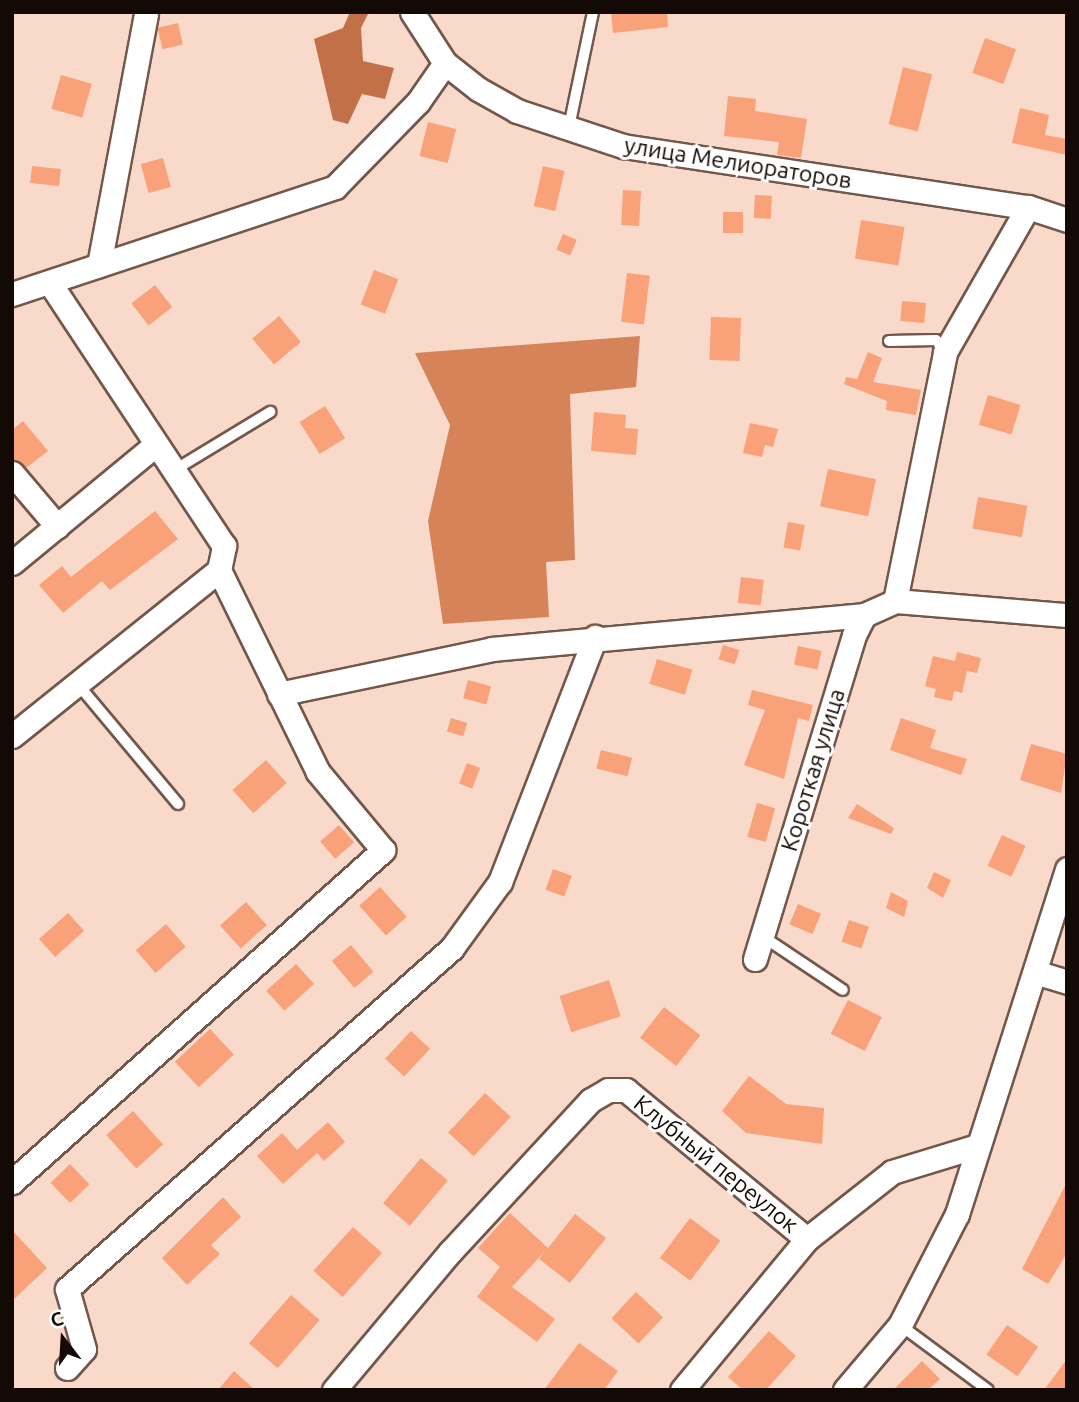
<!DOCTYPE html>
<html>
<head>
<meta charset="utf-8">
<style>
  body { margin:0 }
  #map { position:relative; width:1079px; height:1402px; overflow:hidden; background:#f8d9ca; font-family:Ubuntu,sans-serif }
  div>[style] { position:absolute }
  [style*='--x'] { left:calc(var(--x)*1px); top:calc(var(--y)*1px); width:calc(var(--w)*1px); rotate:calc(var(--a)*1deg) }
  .forest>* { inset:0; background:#d7835a }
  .water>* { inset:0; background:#c27048 }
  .building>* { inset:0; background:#f9a279; transform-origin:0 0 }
  .roads { filter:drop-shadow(2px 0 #72574b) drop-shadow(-2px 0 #72574b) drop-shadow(0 2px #72574b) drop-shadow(0 -2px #72574b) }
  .lane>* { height:10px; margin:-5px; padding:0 5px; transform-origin:5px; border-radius:5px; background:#fff }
  .street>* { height:23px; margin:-11.5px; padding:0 11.5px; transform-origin:11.5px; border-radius:11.5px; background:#fff }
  span { translate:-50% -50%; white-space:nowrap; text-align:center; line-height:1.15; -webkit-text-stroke:6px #fff; paint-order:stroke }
  .street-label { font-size:23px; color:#130905 }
  .frame { position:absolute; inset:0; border:14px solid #130905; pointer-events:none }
  .north { position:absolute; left:28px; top:1304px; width:70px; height:70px; -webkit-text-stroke:5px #fff; paint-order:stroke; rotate:343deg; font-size:19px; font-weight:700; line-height:28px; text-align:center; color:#130905 }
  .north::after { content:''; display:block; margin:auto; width:24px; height:32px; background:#130905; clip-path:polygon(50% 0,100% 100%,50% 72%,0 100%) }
</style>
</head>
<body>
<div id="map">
  <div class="forest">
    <div style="clip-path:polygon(640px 336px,636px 387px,570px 394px,575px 560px,546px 562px,549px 617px,443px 624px,428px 521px,450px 425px,415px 353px)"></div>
  </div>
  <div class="water">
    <div style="clip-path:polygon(350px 12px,368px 14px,361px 28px,363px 61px,394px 68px,385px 99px,362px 94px,348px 124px,333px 120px,314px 39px,343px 28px)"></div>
  </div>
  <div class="building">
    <div style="clip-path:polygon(611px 12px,667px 12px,668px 27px,613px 33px)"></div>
    <div style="left:178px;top:23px;width:22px;height:21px;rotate:77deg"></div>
    <div style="left:985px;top:38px;width:33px;height:37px;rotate:20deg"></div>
    <div style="left:903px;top:67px;width:30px;height:59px;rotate:14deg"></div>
    <div style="left:61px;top:75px;width:32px;height:35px;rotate:16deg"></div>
    <div style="clip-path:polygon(728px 96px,756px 99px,755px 111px,807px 119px,801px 158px,777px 155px,779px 142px,724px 136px)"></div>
    <div style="clip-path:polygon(1020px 108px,1049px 115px,1045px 135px,1067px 139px,1067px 155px,1012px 143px)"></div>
    <div style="left:428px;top:122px;width:29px;height:35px;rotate:14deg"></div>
    <div style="left:163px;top:158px;width:30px;height:23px;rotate:75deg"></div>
    <div style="left:32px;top:166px;width:29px;height:17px;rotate:6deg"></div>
    <div style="left:543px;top:166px;width:22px;height:41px;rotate:13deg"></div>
    <div style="left:623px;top:190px;width:18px;height:35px;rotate:3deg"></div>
    <div style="left:755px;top:195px;width:17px;height:23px;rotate:3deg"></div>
    <div style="left:723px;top:212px;width:20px;height:21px"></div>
    <div style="left:861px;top:220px;width:44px;height:39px;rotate:9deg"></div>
    <div style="left:563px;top:234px;width:15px;height:17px;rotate:23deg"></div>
    <div style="left:374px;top:270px;width:26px;height:37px;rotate:21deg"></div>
    <div style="left:627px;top:273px;width:23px;height:49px;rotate:7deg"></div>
    <div style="left:155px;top:285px;width:28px;height:30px;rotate:52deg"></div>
    <div style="left:902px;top:301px;width:24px;height:20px;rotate:5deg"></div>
    <div style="left:279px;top:316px;width:34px;height:35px;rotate:50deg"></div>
    <div style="left:711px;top:317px;width:30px;height:43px;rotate:2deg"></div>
    <div style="clip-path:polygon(868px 352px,882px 358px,873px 382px,921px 390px,916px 415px,886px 410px,887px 401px,844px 384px,846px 377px,857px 379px)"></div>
    <div style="left:988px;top:395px;width:34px;height:31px;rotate:17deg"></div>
    <div style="left:325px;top:406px;width:38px;height:30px;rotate:58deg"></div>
    <div style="clip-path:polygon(594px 412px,626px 415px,625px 428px,638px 429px,636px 455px,591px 451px)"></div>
    <div style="clip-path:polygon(23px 421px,48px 451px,26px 468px,12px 459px,12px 430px)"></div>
    <div style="clip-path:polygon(750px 423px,778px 429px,773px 447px,765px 445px,762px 457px,743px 453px)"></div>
    <div style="left:828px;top:469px;width:49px;height:38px;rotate:12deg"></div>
    <div style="left:978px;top:497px;width:50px;height:32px;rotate:10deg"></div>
    <div style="clip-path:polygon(155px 511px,178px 539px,110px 590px,102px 581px,63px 613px,39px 585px,62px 566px,71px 577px)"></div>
    <div style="left:788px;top:522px;width:17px;height:26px;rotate:10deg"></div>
    <div style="left:741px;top:577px;width:23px;height:26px;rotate:7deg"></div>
    <div style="left:723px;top:645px;width:17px;height:15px;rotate:17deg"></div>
    <div style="left:798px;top:646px;width:24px;height:19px;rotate:12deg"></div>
    <div style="clip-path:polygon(957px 652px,981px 658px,977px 673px,967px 671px,962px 693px,954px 691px,952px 701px,934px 697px,936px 689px,925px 686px,933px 656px,955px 661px)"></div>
    <div style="left:657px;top:659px;width:37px;height:26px;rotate:17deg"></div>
    <div style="left:468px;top:680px;width:24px;height:19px;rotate:15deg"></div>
    <div style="clip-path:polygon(752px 690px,813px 705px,809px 721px,798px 718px,784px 779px,744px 765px,765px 710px,748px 705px)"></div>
    <div style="left:451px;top:718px;width:17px;height:14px;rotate:17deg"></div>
    <div style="clip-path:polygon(901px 718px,936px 730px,930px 748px,967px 759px,961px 775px,890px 750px)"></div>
    <div style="clip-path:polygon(1031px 744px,1067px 754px,1061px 793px,1020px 780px)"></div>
    <div style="left:601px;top:750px;width:32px;height:19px;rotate:14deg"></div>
    <div style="left:266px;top:760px;width:31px;height:45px;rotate:48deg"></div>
    <div style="left:467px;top:763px;width:14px;height:22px;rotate:21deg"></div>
    <div style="left:757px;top:803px;width:19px;height:35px;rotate:16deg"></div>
    <div style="clip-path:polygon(857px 804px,894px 828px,891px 834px,848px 818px)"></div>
    <div style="left:339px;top:825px;width:23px;height:25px;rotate:49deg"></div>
    <div style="left:1002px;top:835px;width:26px;height:34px;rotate:25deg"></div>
    <div style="left:553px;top:869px;width:20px;height:22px;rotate:20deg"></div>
    <div style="clip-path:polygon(934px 872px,951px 880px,943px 898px,927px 888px)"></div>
    <div style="left:380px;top:887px;width:40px;height:28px;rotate:48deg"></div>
    <div style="clip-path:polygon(891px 892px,908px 901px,904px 917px,886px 908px)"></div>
    <div style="left:246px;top:902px;width:31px;height:35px;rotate:48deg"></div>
    <div style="left:798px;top:904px;width:25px;height:22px;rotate:23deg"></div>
    <div style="left:68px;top:913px;width:24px;height:39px;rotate:48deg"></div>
    <div style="left:849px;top:920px;width:21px;height:23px;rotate:19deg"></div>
    <div style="left:166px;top:924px;width:30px;height:40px;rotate:49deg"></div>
    <div style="left:351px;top:945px;width:35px;height:25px;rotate:50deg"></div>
    <div style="left:296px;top:964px;width:27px;height:40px;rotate:48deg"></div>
    <div style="left:609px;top:980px;width:38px;height:52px;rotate:72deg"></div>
    <div style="left:848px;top:1000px;width:38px;height:38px;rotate:27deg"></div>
    <div style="left:664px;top:1007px;width:46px;height:39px;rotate:38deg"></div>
    <div style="left:210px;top:1029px;width:35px;height:48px;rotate:47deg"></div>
    <div style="left:411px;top:1031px;width:26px;height:38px;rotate:43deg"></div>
    <div style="clip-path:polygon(749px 1076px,786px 1104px,824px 1108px,822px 1144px,746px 1133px,722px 1111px)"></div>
    <div style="left:485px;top:1093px;width:35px;height:54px;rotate:43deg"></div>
    <div style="left:133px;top:1111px;width:45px;height:36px;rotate:48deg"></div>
    <div style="clip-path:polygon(328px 1122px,345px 1142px,324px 1161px,317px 1153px,283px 1184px,257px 1156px,282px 1133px,297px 1150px)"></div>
    <div style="left:421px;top:1158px;width:35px;height:59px;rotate:40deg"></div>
    <div style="left:70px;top:1164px;width:28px;height:27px;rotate:46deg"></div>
    <div style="clip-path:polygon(1067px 1182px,1067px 1253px,1048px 1284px,1022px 1269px)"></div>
    <div style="clip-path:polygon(223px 1197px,241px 1217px,211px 1245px,220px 1254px,187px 1285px,162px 1258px)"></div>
    <div style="clip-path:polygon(510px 1213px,548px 1248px,575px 1214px,606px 1238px,570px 1283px,539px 1259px,546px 1250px,512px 1287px,555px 1319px,537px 1342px,477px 1297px,500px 1267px,478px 1248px)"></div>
    <div style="left:690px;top:1218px;width:38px;height:50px;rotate:37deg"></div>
    <div style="left:353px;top:1227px;width:39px;height:59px;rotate:42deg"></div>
    <div style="clip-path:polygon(12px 1230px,47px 1268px,12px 1301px)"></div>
    <div style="left:636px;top:1292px;width:37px;height:36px;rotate:43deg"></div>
    <div style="left:291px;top:1295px;width:38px;height:64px;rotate:41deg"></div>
    <div style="left:1007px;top:1325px;width:38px;height:36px;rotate:35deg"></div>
    <div style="clip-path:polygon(769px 1331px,796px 1356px,766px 1390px,743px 1390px,728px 1377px)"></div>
    <div style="clip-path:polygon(579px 1343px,618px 1371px,604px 1390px,544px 1390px)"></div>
    <div style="clip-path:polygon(1067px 1359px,1067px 1390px,1044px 1390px)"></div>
    <div style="clip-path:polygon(922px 1361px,940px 1379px,928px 1390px,893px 1390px)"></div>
    <div style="clip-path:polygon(234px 1371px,255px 1390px,218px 1390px)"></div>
  </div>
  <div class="roads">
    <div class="lane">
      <div style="--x:569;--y:127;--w:117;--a:-78.2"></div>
      <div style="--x:889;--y:341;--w:47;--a:-1.2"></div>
      <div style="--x:936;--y:340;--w:15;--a:53"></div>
      <div style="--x:173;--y:471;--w:114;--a:-31.3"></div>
      <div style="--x:76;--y:682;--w:159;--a:50.1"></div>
      <div style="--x:762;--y:936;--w:97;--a:33.7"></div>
      <div style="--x:900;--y:1325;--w:109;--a:36.5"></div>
    </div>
    <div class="street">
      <div style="--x:412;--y:12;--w:61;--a:57.1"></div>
      <div style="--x:445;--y:63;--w:42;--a:38.2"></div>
      <div style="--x:478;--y:89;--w:45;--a:29.4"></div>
      <div style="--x:517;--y:111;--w:112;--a:18.3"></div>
      <div style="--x:623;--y:146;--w:410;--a:8.6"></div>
      <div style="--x:1028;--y:207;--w:41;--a:18.4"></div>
      <div style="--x:99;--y:265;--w:254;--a:-79.4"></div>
      <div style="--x:12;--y:294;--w:340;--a:-18.3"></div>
      <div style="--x:335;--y:187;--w:119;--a:-45.7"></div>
      <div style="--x:418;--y:102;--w:47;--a:-55.3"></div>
      <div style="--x:12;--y:473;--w:70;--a:49.7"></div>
      <div style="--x:12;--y:563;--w:185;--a:-39.5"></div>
      <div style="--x:895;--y:601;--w:254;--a:-78.6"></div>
      <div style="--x:945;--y:352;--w:167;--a:-60.2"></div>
      <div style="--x:895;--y:601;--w:173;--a:4.7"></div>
      <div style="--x:279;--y:694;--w:218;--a:-11.9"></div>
      <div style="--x:492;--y:649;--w:374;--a:-5.2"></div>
      <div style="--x:12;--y:736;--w:265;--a:-38.7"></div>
      <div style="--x:755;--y:959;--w:339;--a:-73"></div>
      <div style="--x:854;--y:635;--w:22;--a:-63"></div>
      <div style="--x:864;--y:615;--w:34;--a:-24"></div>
      <div style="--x:1035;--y:972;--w:34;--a:17"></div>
      <div style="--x:12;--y:1182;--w:498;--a:-41.8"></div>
      <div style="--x:383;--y:850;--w:102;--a:-129.8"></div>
      <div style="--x:318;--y:772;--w:225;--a:-116.1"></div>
      <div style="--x:219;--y:570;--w:25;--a:-78"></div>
      <div style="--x:224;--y:546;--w:315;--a:-123.5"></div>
      <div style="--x:67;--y:1368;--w:25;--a:-48"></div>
      <div style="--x:84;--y:1349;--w:62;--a:-105.8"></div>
      <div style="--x:67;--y:1289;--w:514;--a:-41.53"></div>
      <div style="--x:452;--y:948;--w:82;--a:-54"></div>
      <div style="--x:500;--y:882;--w:263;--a:-68.8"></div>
      <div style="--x:334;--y:1390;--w:180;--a:-50"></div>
      <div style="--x:450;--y:1252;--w:207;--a:-47.2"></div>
      <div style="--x:591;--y:1100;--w:20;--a:-30"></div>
      <div style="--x:608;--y:1090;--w:18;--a:0"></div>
      <div style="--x:626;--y:1090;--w:234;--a:39.5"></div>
      <div style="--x:682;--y:1390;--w:196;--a:-50.4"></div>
      <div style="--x:807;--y:1239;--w:108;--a:-38.2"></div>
      <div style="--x:892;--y:1172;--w:89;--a:-17"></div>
      <div style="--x:845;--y:1390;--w:85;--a:-49.8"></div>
      <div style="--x:900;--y:1325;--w:125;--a:-62.8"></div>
      <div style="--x:957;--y:1214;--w:362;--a:-72.3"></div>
    </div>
  </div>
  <div class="street-label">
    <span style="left:738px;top:163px;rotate:9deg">улица Мелиораторов</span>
    <span style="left:813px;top:770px;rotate:-73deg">Короткая улица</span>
    <span style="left:716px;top:1164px;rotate:39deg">Клубный переулок</span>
  </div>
  <div class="frame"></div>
  <div class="north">С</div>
</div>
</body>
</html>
